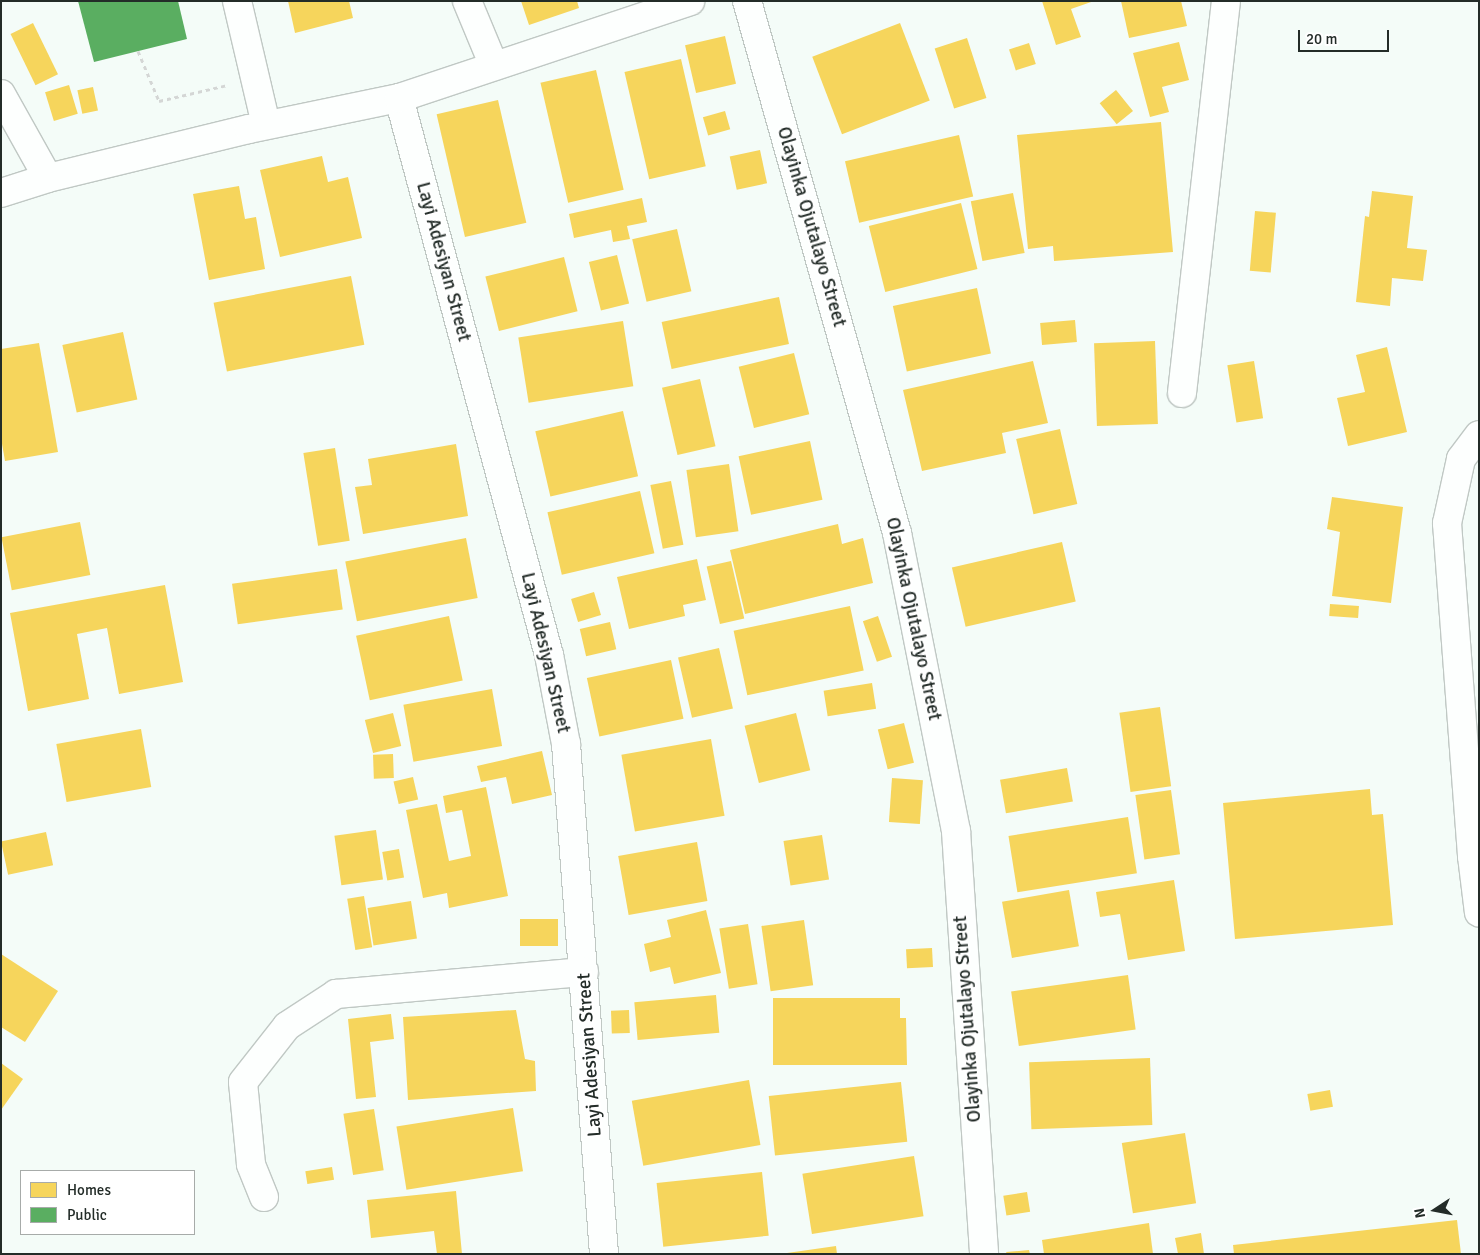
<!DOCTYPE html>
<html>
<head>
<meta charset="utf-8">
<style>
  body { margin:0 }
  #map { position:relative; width:1480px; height:1255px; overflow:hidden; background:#f4fcf8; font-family:Signika,sans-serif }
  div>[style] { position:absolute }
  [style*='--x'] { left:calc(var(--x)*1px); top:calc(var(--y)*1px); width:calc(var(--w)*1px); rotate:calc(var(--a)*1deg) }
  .homes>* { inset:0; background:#f6d55c; transform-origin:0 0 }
  .public>* { inset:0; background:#5aae61 }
  .path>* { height:3px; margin-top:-1.5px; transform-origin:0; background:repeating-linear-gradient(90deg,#d4d6d5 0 4px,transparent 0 8px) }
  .roads { filter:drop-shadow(1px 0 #c0c8c4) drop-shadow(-1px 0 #c0c8c4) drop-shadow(0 1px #c0c8c4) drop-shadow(0 -1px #c0c8c4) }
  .minor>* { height:28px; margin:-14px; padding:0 14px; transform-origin:14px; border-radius:14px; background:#fdfffe }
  span { translate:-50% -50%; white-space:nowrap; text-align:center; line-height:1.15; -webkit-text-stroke:5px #fff; paint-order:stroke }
  .street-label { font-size:19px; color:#232c28 }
  .frame { position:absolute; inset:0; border:2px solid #232c28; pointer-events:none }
  .legend { position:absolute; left:20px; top:1170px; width:175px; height:65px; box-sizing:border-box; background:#fff; border:1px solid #a7aba9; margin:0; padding:6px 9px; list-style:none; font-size:15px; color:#232c28 }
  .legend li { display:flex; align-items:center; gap:10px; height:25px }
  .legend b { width:25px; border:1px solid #a7aba9 }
  .north { position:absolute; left:1410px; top:1185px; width:50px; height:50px; -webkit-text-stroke:4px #fff; paint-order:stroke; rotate:259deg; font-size:14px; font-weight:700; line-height:20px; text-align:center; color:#232c28 }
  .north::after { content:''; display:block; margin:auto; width:18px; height:22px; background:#232c28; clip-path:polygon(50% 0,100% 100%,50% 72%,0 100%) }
  .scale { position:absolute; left:1298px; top:30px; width:91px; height:22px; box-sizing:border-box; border:2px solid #232c28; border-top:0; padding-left:6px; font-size:15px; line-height:18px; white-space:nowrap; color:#232c28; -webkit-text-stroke:4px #fff; paint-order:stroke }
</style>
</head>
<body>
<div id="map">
  <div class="homes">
    <div style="clip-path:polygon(288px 1px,349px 1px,353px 18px,295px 33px)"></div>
    <div style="clip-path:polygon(521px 1px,577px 1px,579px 8px,529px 25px)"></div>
    <div style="clip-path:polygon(1042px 1px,1094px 1px,1071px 9px,1081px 37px,1056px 45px)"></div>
    <div style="clip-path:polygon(1121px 1px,1181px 1px,1187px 26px,1129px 38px)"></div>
    <div style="left:33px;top:23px;width:57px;height:25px;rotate:64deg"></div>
    <div style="left:900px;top:23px;width:83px;height:94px;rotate:69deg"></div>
    <div style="left:725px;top:36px;width:49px;height:41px;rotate:77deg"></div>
    <div style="left:967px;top:38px;width:63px;height:34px;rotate:72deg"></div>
    <div style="clip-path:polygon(1179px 42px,1189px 80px,1162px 87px,1169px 112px,1150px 117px,1133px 53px)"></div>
    <div style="left:1029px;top:43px;width:22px;height:21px;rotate:72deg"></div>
    <div style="left:681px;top:59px;width:110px;height:58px;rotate:77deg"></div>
    <div style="left:596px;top:70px;width:123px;height:57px;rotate:77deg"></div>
    <div style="left:69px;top:85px;width:30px;height:25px;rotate:73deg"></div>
    <div style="left:93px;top:87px;width:24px;height:16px;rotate:78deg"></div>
    <div style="left:1116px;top:90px;width:27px;height:21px;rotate:51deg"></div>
    <div style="left:498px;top:100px;width:126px;height:63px;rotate:77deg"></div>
    <div style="left:725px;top:111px;width:19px;height:23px;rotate:74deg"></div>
    <div style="clip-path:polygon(1161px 122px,1173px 252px,1054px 261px,1053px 246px,1028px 249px,1017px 135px)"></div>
    <div style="left:959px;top:135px;width:63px;height:117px;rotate:77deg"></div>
    <div style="left:760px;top:150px;width:34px;height:31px;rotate:78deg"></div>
    <div style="clip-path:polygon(322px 156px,328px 182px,348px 177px,362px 238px,280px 257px,260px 170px)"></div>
    <div style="clip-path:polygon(239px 186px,245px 219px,256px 217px,265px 269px,209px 280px,193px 194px)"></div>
    <div style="clip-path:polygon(1372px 191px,1413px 196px,1407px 248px,1427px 250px,1423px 281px,1392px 278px,1390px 306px,1356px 302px,1365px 216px,1369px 217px)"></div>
    <div style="left:1013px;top:193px;width:61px;height:43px;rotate:79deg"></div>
    <div style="clip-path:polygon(642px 198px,647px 222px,627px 226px,630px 239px,613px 242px,611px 230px,574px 238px,569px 214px)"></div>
    <div style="left:961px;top:203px;width:68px;height:95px;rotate:76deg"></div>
    <div style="left:1255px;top:211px;width:21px;height:60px;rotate:5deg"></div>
    <div style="left:677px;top:229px;width:64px;height:46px;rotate:77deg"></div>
    <div style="left:617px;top:255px;width:50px;height:29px;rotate:76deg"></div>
    <div style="left:564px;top:257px;width:56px;height:81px;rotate:76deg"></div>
    <div style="left:351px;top:276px;width:70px;height:140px;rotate:79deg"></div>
    <div style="left:977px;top:288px;width:67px;height:86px;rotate:78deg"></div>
    <div style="left:779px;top:297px;width:48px;height:120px;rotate:78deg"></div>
    <div style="left:1075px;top:320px;width:22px;height:35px;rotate:85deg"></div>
    <div style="left:623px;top:321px;width:66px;height:106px;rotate:81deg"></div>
    <div style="left:123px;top:332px;width:69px;height:62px;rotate:78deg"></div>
    <div style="left:1155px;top:341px;width:83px;height:61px;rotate:88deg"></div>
    <div style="clip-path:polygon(39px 343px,58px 452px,5px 461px,1px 438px,1px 349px)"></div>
    <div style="clip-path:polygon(1387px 347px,1407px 432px,1348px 446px,1337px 398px,1365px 392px,1356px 355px)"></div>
    <div style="left:794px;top:353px;width:63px;height:57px;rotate:76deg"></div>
    <div style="clip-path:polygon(1033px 361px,1048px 423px,1002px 433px,1006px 453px,922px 471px,903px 390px)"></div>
    <div style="left:1254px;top:361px;width:58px;height:27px;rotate:81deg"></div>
    <div style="left:700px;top:379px;width:69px;height:39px;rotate:77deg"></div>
    <div style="left:623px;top:411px;width:67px;height:90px;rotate:77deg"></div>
    <div style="left:1060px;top:429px;width:77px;height:45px;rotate:77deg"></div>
    <div style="left:810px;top:441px;width:60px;height:73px;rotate:78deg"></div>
    <div style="clip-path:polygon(456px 444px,468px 516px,363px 534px,355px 487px,372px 485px,368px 459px)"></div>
    <div style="left:335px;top:448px;width:94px;height:32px;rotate:81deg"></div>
    <div style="left:729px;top:464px;width:68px;height:43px;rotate:82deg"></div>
    <div style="left:671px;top:481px;width:65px;height:21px;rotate:79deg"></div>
    <div style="left:640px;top:491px;width:64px;height:95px;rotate:77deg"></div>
    <div style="clip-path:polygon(1332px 497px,1403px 507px,1391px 603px,1332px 596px,1340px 532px,1327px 529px)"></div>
    <div style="left:80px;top:522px;width:54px;height:80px;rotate:79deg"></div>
    <div style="clip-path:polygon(838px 524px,842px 544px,863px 538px,873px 583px,745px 614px,730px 550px)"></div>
    <div style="left:466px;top:538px;width:61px;height:123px;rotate:79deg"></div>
    <div style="left:1062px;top:542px;width:61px;height:113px;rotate:77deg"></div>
    <div style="clip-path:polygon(697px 559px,706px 600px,683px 605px,685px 616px,629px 629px,617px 577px)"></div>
    <div style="left:731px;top:561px;width:59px;height:25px;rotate:77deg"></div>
    <div style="left:337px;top:569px;width:41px;height:106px;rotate:82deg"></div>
    <div style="clip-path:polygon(165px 585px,183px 682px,119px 694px,107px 628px,77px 634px,89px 699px,28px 711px,10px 613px)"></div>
    <div style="left:594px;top:592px;width:24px;height:24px;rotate:73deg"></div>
    <div style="left:1330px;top:604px;width:29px;height:12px;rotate:4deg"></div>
    <div style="left:850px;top:606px;width:66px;height:119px;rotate:78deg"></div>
    <div style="left:449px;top:616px;width:66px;height:95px;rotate:78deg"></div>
    <div style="left:878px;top:616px;width:43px;height:16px;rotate:71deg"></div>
    <div style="left:610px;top:622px;width:28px;height:31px;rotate:77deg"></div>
    <div style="left:719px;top:648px;width:62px;height:42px;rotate:77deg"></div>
    <div style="left:671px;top:660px;width:60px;height:86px;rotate:78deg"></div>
    <div style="left:872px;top:683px;width:26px;height:49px;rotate:81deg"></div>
    <div style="left:492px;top:689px;width:58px;height:90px;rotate:80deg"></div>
    <div style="left:1160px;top:707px;width:80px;height:41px;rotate:82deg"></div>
    <div style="left:393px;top:713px;width:34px;height:29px;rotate:76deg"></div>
    <div style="left:796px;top:713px;width:59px;height:53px;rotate:76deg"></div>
    <div style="left:904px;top:723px;width:41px;height:27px;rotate:76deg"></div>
    <div style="left:141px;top:729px;width:59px;height:86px;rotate:80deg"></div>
    <div style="left:711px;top:739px;width:78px;height:91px;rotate:80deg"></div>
    <div style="clip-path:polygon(542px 751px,552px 795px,512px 804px,506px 777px,481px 782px,477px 766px)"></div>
    <div style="left:393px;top:754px;width:24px;height:20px;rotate:88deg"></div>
    <div style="left:1067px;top:768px;width:34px;height:68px;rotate:80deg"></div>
    <div style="left:413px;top:777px;width:23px;height:20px;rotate:77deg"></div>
    <div style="left:892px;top:778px;width:31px;height:44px;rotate:4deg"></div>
    <div style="clip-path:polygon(486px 787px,508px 896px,449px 908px,447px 893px,423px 898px,406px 810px,437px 804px,449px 861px,471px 856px,462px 810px,446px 813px,443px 796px)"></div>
    <div style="clip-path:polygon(1370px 789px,1372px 815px,1383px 814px,1393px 925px,1235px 939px,1223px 803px)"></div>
    <div style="left:1171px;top:790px;width:65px;height:36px;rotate:82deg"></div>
    <div style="left:1128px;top:817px;width:57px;height:121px;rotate:81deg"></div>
    <div style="left:376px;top:830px;width:50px;height:42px;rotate:82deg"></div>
    <div style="left:46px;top:832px;width:34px;height:46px;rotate:78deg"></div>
    <div style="left:822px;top:835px;width:45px;height:39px;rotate:81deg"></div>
    <div style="left:697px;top:842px;width:60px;height:80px;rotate:80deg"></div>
    <div style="left:399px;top:849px;width:29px;height:17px;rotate:80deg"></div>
    <div style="clip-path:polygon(1174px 880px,1185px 951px,1128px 960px,1120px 914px,1100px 917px,1096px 892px)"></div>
    <div style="left:1069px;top:890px;width:57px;height:68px;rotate:80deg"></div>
    <div style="left:364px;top:896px;width:52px;height:17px;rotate:81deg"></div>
    <div style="left:411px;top:901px;width:38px;height:44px;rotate:81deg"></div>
    <div style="clip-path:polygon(706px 910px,721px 973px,674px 984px,670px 967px,650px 972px,644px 944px,671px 937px,667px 920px)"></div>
    <div style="left:520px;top:919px;width:38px;height:27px"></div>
    <div style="left:804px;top:920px;width:66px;height:43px;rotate:82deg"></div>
    <div style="left:748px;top:924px;width:61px;height:29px;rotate:81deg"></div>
    <div style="left:932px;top:948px;width:19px;height:26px;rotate:87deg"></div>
    <div style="clip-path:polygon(1px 954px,58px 991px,25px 1042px,1px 1027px)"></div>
    <div style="left:1128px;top:975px;width:55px;height:118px;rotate:82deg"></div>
    <div style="left:716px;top:995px;width:38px;height:82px;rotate:85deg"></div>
    <div style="clip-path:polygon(773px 998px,900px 998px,900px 1018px,906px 1018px,907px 1065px,773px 1065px)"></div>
    <div style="clip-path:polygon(516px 1010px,525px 1059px,535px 1061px,536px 1091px,408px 1100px,403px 1017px)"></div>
    <div style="left:629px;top:1010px;width:23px;height:18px;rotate:88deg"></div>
    <div style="clip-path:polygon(391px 1014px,394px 1039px,370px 1042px,376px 1097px,356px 1099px,348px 1019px)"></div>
    <div style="left:1150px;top:1058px;width:67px;height:121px;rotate:88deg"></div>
    <div style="clip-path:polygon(1px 1063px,23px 1079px,1px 1110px)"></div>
    <div style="left:749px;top:1080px;width:66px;height:119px;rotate:80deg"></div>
    <div style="left:901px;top:1082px;width:60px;height:133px;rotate:84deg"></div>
    <div style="left:1330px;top:1090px;width:17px;height:23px;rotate:80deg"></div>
    <div style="left:513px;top:1108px;width:64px;height:118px;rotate:81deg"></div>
    <div style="left:374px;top:1109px;width:62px;height:31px;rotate:81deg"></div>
    <div style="left:1185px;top:1133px;width:71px;height:64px;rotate:81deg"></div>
    <div style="left:914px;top:1156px;width:61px;height:113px;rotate:81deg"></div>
    <div style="left:332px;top:1167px;width:13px;height:27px;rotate:81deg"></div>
    <div style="left:762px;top:1172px;width:64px;height:106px;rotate:84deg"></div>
    <div style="clip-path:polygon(456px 1191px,462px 1254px,437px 1254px,434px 1231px,371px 1238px,367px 1200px)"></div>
    <div style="left:1027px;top:1192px;width:20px;height:24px;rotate:81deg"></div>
    <div style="clip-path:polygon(1457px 1220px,1461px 1254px,1234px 1254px,1233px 1245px)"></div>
    <div style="clip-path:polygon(1149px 1223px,1153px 1254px,1044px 1254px,1042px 1240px)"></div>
    <div style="clip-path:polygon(1201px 1233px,1204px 1254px,1178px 1254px,1175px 1238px)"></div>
    <div style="clip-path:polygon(836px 1246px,837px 1254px,787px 1254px,787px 1253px)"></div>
    <div style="clip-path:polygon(1029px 1250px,1030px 1254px,1007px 1254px,1006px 1252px)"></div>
  </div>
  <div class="public">
    <div style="clip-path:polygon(78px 1px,178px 1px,187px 39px,94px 62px)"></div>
  </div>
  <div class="path">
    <div style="--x:138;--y:51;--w:54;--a:67.2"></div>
    <div style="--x:159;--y:101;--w:71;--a:-13.1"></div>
  </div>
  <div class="roads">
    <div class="minor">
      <div style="--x:237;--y:1;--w:127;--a:76.8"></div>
      <div style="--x:467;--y:1;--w:70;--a:67.4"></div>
      <div style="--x:747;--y:1;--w:553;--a:74.25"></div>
      <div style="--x:897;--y:533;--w:304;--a:78.8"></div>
      <div style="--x:956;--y:831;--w:424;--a:86.2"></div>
      <div style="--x:1;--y:94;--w:96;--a:60.8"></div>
      <div style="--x:399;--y:98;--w:577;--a:74.93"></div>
      <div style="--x:549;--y:655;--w:91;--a:79.2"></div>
      <div style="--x:566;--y:744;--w:511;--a:85.74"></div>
      <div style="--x:1;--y:193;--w:49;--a:-17.7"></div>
      <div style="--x:48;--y:178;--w:207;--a:-13.7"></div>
      <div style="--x:249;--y:129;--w:153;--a:-11.7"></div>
      <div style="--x:399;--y:98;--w:307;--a:-18.4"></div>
      <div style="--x:1182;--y:393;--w:394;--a:-83.6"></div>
      <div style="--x:1479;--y:435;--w:30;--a:127"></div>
      <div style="--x:1461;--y:459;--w:66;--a:102.3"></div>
      <div style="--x:1447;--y:523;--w:334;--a:85.7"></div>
      <div style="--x:1472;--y:856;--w:7;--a:-8"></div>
      <div style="--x:1472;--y:856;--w:57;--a:83"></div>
      <div style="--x:264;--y:1197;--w:35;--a:-112"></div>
      <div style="--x:251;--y:1164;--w:82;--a:-95.6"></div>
      <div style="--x:243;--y:1082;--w:71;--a:-51.8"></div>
      <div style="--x:287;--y:1026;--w:59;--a:-33.1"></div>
      <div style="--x:336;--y:994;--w:249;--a:-5.1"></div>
    </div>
  </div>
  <div class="street-label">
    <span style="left:811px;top:227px;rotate:74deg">Olayinka Ojutalayo Street</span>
    <span style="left:443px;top:262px;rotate:75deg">Layi Adesiyan Street</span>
    <span style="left:913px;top:619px;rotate:78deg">Olayinka Ojutalayo Street</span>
    <span style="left:545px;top:653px;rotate:77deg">Layi Adesiyan Street</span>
    <span style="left:968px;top:1019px;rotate:-94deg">Olayinka Ojutalayo Street</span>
    <span style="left:590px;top:1055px;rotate:-94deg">Layi Adesiyan Street</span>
  </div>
  <div class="frame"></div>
  <ul class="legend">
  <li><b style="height:14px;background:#f6d55c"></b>Homes</li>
  <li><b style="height:14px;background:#5aae61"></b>Public</li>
  </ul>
  <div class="north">N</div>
  <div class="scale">20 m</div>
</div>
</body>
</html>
